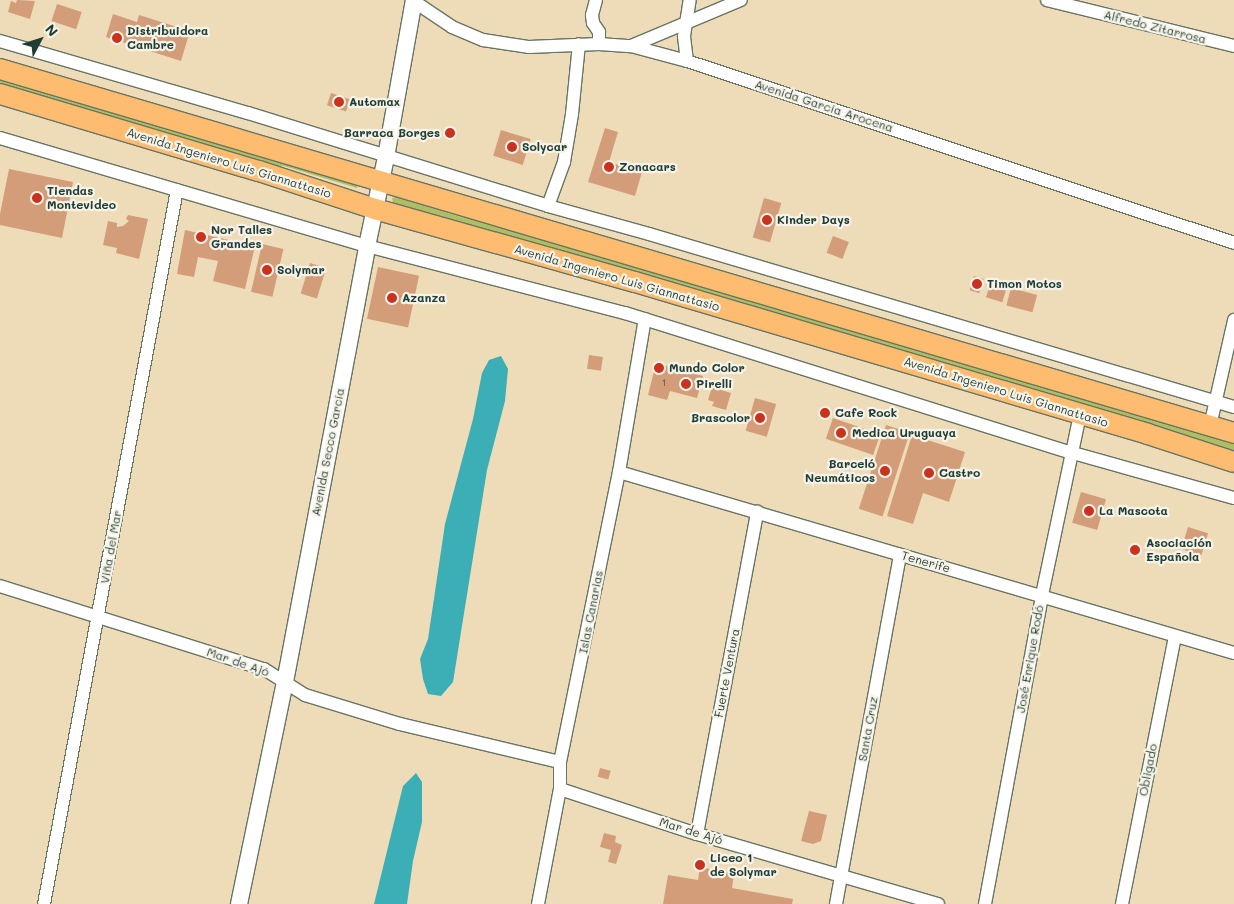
<!DOCTYPE html>
<html>
<head>
<meta charset="utf-8">
<style>
  body { margin:0 }
  #map { position:relative; width:1234px; height:904px; overflow:hidden; background:#eedcb9; font-family:Mali,sans-serif }
  div>[style] { position:absolute }
  [style*='--x'] { left:calc(var(--x)*1px); top:calc(var(--y)*1px); width:calc(var(--w)*1px); rotate:calc(var(--a)*1deg) }
  .green>* { inset:0; background:#adbf62 }
  .water>* { inset:0; background:#3caeb5 }
  .building>* { inset:0; background:#d39d7a; transform-origin:0 0 }
  .roads { filter:drop-shadow(1px 0 #677563) drop-shadow(-1px 0 #677563) drop-shadow(0 1px #677563) drop-shadow(0 -1px #677563) }
  .minor>* { height:12px; margin:-6px; padding:0 6px; transform-origin:6px; border-radius:6px; background:#fff }
  .tertiary>* { height:16px; margin:-8px; padding:0 8px; transform-origin:8px; border-radius:8px; background:#fff }
  .primary>* { height:20px; margin:-10px; padding:0 10px; transform-origin:10px; border-radius:10px; background:#fdbc70 }
  .dots>* { width:14px; height:14px; translate:-50% -50%; box-sizing:border-box; border:2px solid #f7f3e8; border-radius:50% }
  span { translate:-50% -50%; white-space:nowrap; text-align:center; line-height:1.15; -webkit-text-stroke:4.5px #f7f3e8; paint-order:stroke }
  .number-label { font-size:10px; color:#4c5546 }
  .number-label span { -webkit-text-stroke-width:0 }
  .street-label { font-size:12px; color:#1f3d34 }
  .poi-label { font-size:12px; color:#1f3d34; font-weight:700 }
  .left { translate:0 -50%; text-align:left }
  .right { translate:-100% -50%; text-align:right }
  .north { position:absolute; left:15px; top:15px; width:50px; height:50px; -webkit-text-stroke:4px #f7f3e8; paint-order:stroke; rotate:50deg; font-size:14px; font-weight:700; line-height:20px; text-align:center; color:#1f3d34 }
  .north::after { content:''; display:block; margin:auto; width:18px; height:22px; background:#1f3d34; clip-path:polygon(50% 0,100% 100%,50% 72%,0 100%) }
</style>
</head>
<body>
<div id="map">
  <div class="green">
    <div style="clip-path:polygon(0 75px,358px 183px,357px 188px,284px 166px,264px 165px,0 88px)"></div>
    <div style="clip-path:polygon(396px 197px,461px 217px,489px 220px,1234px 441px,1234px 452px,393px 203px,392px 198px)"></div>
  </div>
  <div class="water">
    <div style="clip-path:polygon(501px 356px,508px 369px,505px 401px,487px 470px,453px 682px,441px 696px,428px 694px,423px 679px,420px 659px,428px 639px,445px 524px,473px 419px,482px 373px,489px 360px)"></div>
    <div style="clip-path:polygon(416px 773px,422px 782px,422px 822px,413px 861px,407px 904px,374px 904px,403px 786px)"></div>
  </div>
  <div class="building">
    <div style="clip-path:polygon(17px 0,35px 1px,30px 19px,8px 12px,11px 1px,16px 3px)"></div>
    <div style="left:57px;top:4px;width:26px;height:18px;rotate:18deg"></div>
    <div style="clip-path:polygon(113px 14px,137px 22px,139px 15px,190px 31px,181px 61px,106px 37px)"></div>
    <div style="left:331px;top:93px;width:20px;height:13px;rotate:18deg"></div>
    <div style="clip-path:polygon(605px 128px,618px 132px,609px 162px,642px 172px,635px 196px,588px 182px)"></div>
    <div style="left:501px;top:130px;width:31px;height:27px;rotate:17deg"></div>
    <div style="clip-path:polygon(9px 169px,73px 182px,62px 238px,0 225px,0 214px)"></div>
    <div style="left:764px;top:198px;width:18px;height:41px;rotate:16deg"></div>
    <div style="clip-path:polygon(128px 215px,148px 219px,139px 259px,116px 253px,117px 248px,103px 245px,108px 221px,117px 223px,117px 227px,123px 226px,129px 221px,126px 219px)"></div>
    <div style="clip-path:polygon(185px 230px,255px 246px,245px 289px,213px 281px,218px 261px,198px 257px,194px 277px,177px 274px)"></div>
    <div style="left:833px;top:236px;width:17px;height:18px;rotate:21deg"></div>
    <div style="left:262px;top:244px;width:22px;height:49px;rotate:13deg"></div>
    <div style="left:310px;top:263px;width:17px;height:32px;rotate:17deg"></div>
    <div style="left:378px;top:267px;width:42px;height:53px;rotate:12deg"></div>
    <div style="left:974px;top:276px;width:10px;height:15px;rotate:17deg"></div>
    <div style="left:991px;top:281px;width:17px;height:17px;rotate:17deg"></div>
    <div style="left:1011px;top:288px;width:27px;height:18px;rotate:15deg"></div>
    <div style="left:589px;top:355px;width:14px;height:14px;rotate:8deg"></div>
    <div style="clip-path:polygon(656px 363px,703px 376px,697px 398px,670px 391px,667px 400px,648px 395px)"></div>
    <div style="clip-path:polygon(712px 387px,731px 393px,726px 410px,712px 406px,714px 402px,708px 400px)"></div>
    <div style="left:755px;top:398px;width:22px;height:34px;rotate:16deg"></div>
    <div style="left:833px;top:418px;width:50px;height:22px;rotate:19deg"></div>
    <div style="left:886px;top:425px;width:25px;height:88px;rotate:18deg"></div>
    <div style="clip-path:polygon(912px 435px,965px 452px,949px 502px,923px 493px,913px 524px,887px 516px)"></div>
    <div style="left:1081px;top:492px;width:26px;height:32px;rotate:16deg"></div>
    <div style="left:1188px;top:527px;width:21px;height:23px;rotate:17deg"></div>
    <div style="left:600px;top:768px;width:11px;height:9px;rotate:15deg"></div>
    <div style="clip-path:polygon(809px 811px,827px 815px,821px 841px,813px 844px,801px 841px)"></div>
    <div style="clip-path:polygon(604px 833px,616px 836px,615px 842px,622px 845px,616px 864px,608px 862px,611px 850px,600px 847px)"></div>
    <div style="clip-path:polygon(700px 867px,734px 874px,732px 888px,793px 899px,792px 904px,663px 904px,668px 875px,698px 880px)"></div>
  </div>
  <div class="roads">
    <div class="minor">
      <div style="--x:412;--y:0;--w:48;--a:34"></div>
      <div style="--x:452;--y:27;--w:34;--a:23"></div>
      <div style="--x:483;--y:40;--w:47;--a:8.7"></div>
      <div style="--x:529;--y:47;--w:70;--a:-2.5"></div>
      <div style="--x:599;--y:44;--w:32;--a:4"></div>
      <div style="--x:631;--y:46;--w:58;--a:15"></div>
      <div style="--x:687;--y:61;--w:576;--a:18.4"></div>
      <div style="--x:596;--y:0;--w:16;--a:105"></div>
      <div style="--x:592;--y:15;--w:8;--a:83"></div>
      <div style="--x:593;--y:23;--w:11;--a:56"></div>
      <div style="--x:599;--y:32;--w:12;--a:90"></div>
      <div style="--x:1047;--y:0;--w:193;--a:13.8"></div>
      <div style="--x:0;--y:41;--w:258;--a:16.2"></div>
      <div style="--x:248;--y:113;--w:314;--a:17.2"></div>
      <div style="--x:548;--y:206;--w:105;--a:15.5"></div>
      <div style="--x:649;--y:234;--w:610;--a:16.47"></div>
      <div style="--x:631;--y:46;--w:119;--a:-22.7"></div>
      <div style="--x:687;--y:61;--w:25;--a:-97"></div>
      <div style="--x:684;--y:36;--w:36;--a:-81"></div>
      <div style="--x:0;--y:138;--w:383;--a:16.4"></div>
      <div style="--x:367;--y:246;--w:267;--a:14.6"></div>
      <div style="--x:625;--y:313;--w:469;--a:17.4"></div>
      <div style="--x:1073;--y:453;--w:167;--a:15.6"></div>
      <div style="--x:548;--y:206;--w:47;--a:-70"></div>
      <div style="--x:564;--y:162;--w:49;--a:-80.5"></div>
      <div style="--x:572;--y:114;--w:70;--a:-84.3"></div>
      <div style="--x:1210;--y:426;--w:109;--a:-77.2"></div>
      <div style="--x:619;--y:472;--w:641;--a:16.4"></div>
      <div style="--x:0;--y:586;--w:277;--a:17.5"></div>
      <div style="--x:264;--y:669;--w:49;--a:32.4"></div>
      <div style="--x:305;--y:695;--w:99;--a:17"></div>
      <div style="--x:400;--y:724;--w:164;--a:13.4"></div>
      <div style="--x:560;--y:789;--w:144;--a:18.2"></div>
      <div style="--x:697;--y:834;--w:251;--a:16.2"></div>
      <div style="--x:697;--y:834;--w:328;--a:-79.4"></div>
      <div style="--x:44;--y:904;--w:726;--a:-79.45"></div>
      <div style="--x:538;--y:904;--w:117;--a:-79.2"></div>
      <div style="--x:560;--y:789;--w:27;--a:-90"></div>
      <div style="--x:560;--y:762;--w:296;--a:-78.5"></div>
      <div style="--x:619;--y:472;--w:155;--a:-80.4"></div>
      <div style="--x:836;--y:904;--w:355;--a:-79.6"></div>
      <div style="--x:985;--y:904;--w:314;--a:-79.5"></div>
      <div style="--x:1042;--y:595;--w:184;--a:-78.1"></div>
      <div style="--x:1122;--y:904;--w:273;--a:-78.8"></div>
    </div>
    <div class="tertiary">
      <div style="--x:239;--y:904;--w:227;--a:-78.3"></div>
      <div style="--x:285;--y:682;--w:444;--a:-79.3"></div>
      <div style="--x:367;--y:246;--w:91;--a:-77.9"></div>
      <div style="--x:386;--y:157;--w:159;--a:-79.9"></div>
    </div>
    <div class="primary">
      <div style="--x:0;--y:69;--w:1287;--a:16.43"></div>
      <div style="--x:0;--y:94;--w:270;--a:16.6"></div>
      <div style="--x:259;--y:171;--w:122;--a:18.1"></div>
      <div style="--x:375;--y:209;--w:270;--a:15.7"></div>
      <div style="--x:635;--y:282;--w:535;--a:16.5"></div>
      <div style="--x:1148;--y:434;--w:90;--a:18"></div>
    </div>
  </div>
  <div class="dots">
    <div style="left:117px;top:38px;background:#c8321e"></div>
    <div style="left:339px;top:102px;background:#c8321e"></div>
    <div style="left:450px;top:133px;background:#c8321e"></div>
    <div style="left:512px;top:147px;background:#c8321e"></div>
    <div style="left:609px;top:167px;background:#c8321e"></div>
    <div style="left:37px;top:198px;background:#c8321e"></div>
    <div style="left:767px;top:220px;background:#c8321e"></div>
    <div style="left:201px;top:237px;background:#c8321e"></div>
    <div style="left:267px;top:270px;background:#c8321e"></div>
    <div style="left:977px;top:284px;background:#c8321e"></div>
    <div style="left:392px;top:298px;background:#c8321e"></div>
    <div style="left:659px;top:368px;background:#c8321e"></div>
    <div style="left:686px;top:384px;background:#c8321e"></div>
    <div style="left:825px;top:413px;background:#c8321e"></div>
    <div style="left:760px;top:418px;background:#c8321e"></div>
    <div style="left:841px;top:433px;background:#c8321e"></div>
    <div style="left:885px;top:471px;background:#c8321e"></div>
    <div style="left:929px;top:473px;background:#c8321e"></div>
    <div style="left:1089px;top:511px;background:#c8321e"></div>
    <div style="left:1135px;top:550px;background:#c8321e"></div>
    <div style="left:700px;top:865px;background:#c8321e"></div>
  </div>
  <div class="number-label">
    <span style="left:664px;top:383px">1</span>
  </div>
  <div class="street-label">
    <span style="left:1155px;top:27px;rotate:14deg">Alfredo Zitarrosa</span>
    <span style="left:824px;top:106px;rotate:18deg">Avenida García Arocena</span>
    <span style="left:229px;top:163px;rotate:17deg">Avenida Ingeniero Luis Giannattasio</span>
    <span style="left:617px;top:278px;rotate:16deg">Avenida Ingeniero Luis Giannattasio</span>
    <span style="left:1006px;top:392px;rotate:17deg">Avenida Ingeniero Luis Giannattasio</span>
    <span style="left:328px;top:452px;rotate:-79deg">Avenida Secco García</span>
    <span style="left:111px;top:547px;rotate:-80deg">Viña del Mar</span>
    <span style="left:926px;top:562px;rotate:16deg">Tenerife</span>
    <span style="left:591px;top:612px;rotate:-79deg">Islas Canarias</span>
    <span style="left:1030px;top:659px;rotate:-80deg">José Enrique Rodó</span>
    <span style="left:238px;top:662px;rotate:19deg">Mar de Ajó</span>
    <span style="left:727px;top:673px;rotate:-79deg">Fuerte Ventura</span>
    <span style="left:868px;top:729px;rotate:-80deg">Santa Cruz</span>
    <span style="left:1148px;top:770px;rotate:-79deg">Obligado</span>
    <span style="left:691px;top:831px;rotate:17deg">Mar de Ajó</span>
  </div>
  <div class="poi-label">
    <span class="left" style="left:127px;top:38px">Distribuidora<br>Cambre</span>
    <span class="left" style="left:349px;top:102px">Automax</span>
    <span class="right" style="left:440px;top:133px">Barraca Borges</span>
    <span class="left" style="left:522px;top:147px">Solycar</span>
    <span class="left" style="left:619px;top:167px">Zonacars</span>
    <span class="left" style="left:47px;top:198px">Tiendas<br>Montevideo</span>
    <span class="left" style="left:777px;top:220px">Kinder Days</span>
    <span class="left" style="left:211px;top:237px">Nor Talles<br>Grandes</span>
    <span class="left" style="left:277px;top:270px">Solymar</span>
    <span class="left" style="left:987px;top:284px">Timon Motos</span>
    <span class="left" style="left:402px;top:298px">Azanza</span>
    <span class="left" style="left:669px;top:368px">Mundo Color</span>
    <span class="left" style="left:696px;top:384px">Pirelli</span>
    <span class="left" style="left:835px;top:413px">Cafe Rock</span>
    <span class="right" style="left:750px;top:418px">Brascolor</span>
    <span class="left" style="left:852px;top:433px">Medica Uruguaya</span>
    <span class="right" style="left:875px;top:471px">Barceló<br>Neumáticos</span>
    <span class="left" style="left:939px;top:473px">Castro</span>
    <span class="left" style="left:1099px;top:511px">La Mascota</span>
    <span class="left" style="left:1146px;top:550px">Asociación<br>Española</span>
    <span class="left" style="left:710px;top:865px">Liceo 1<br>de Solymar</span>
  </div>
  <div class="north">N</div>
</div>
</body>
</html>
